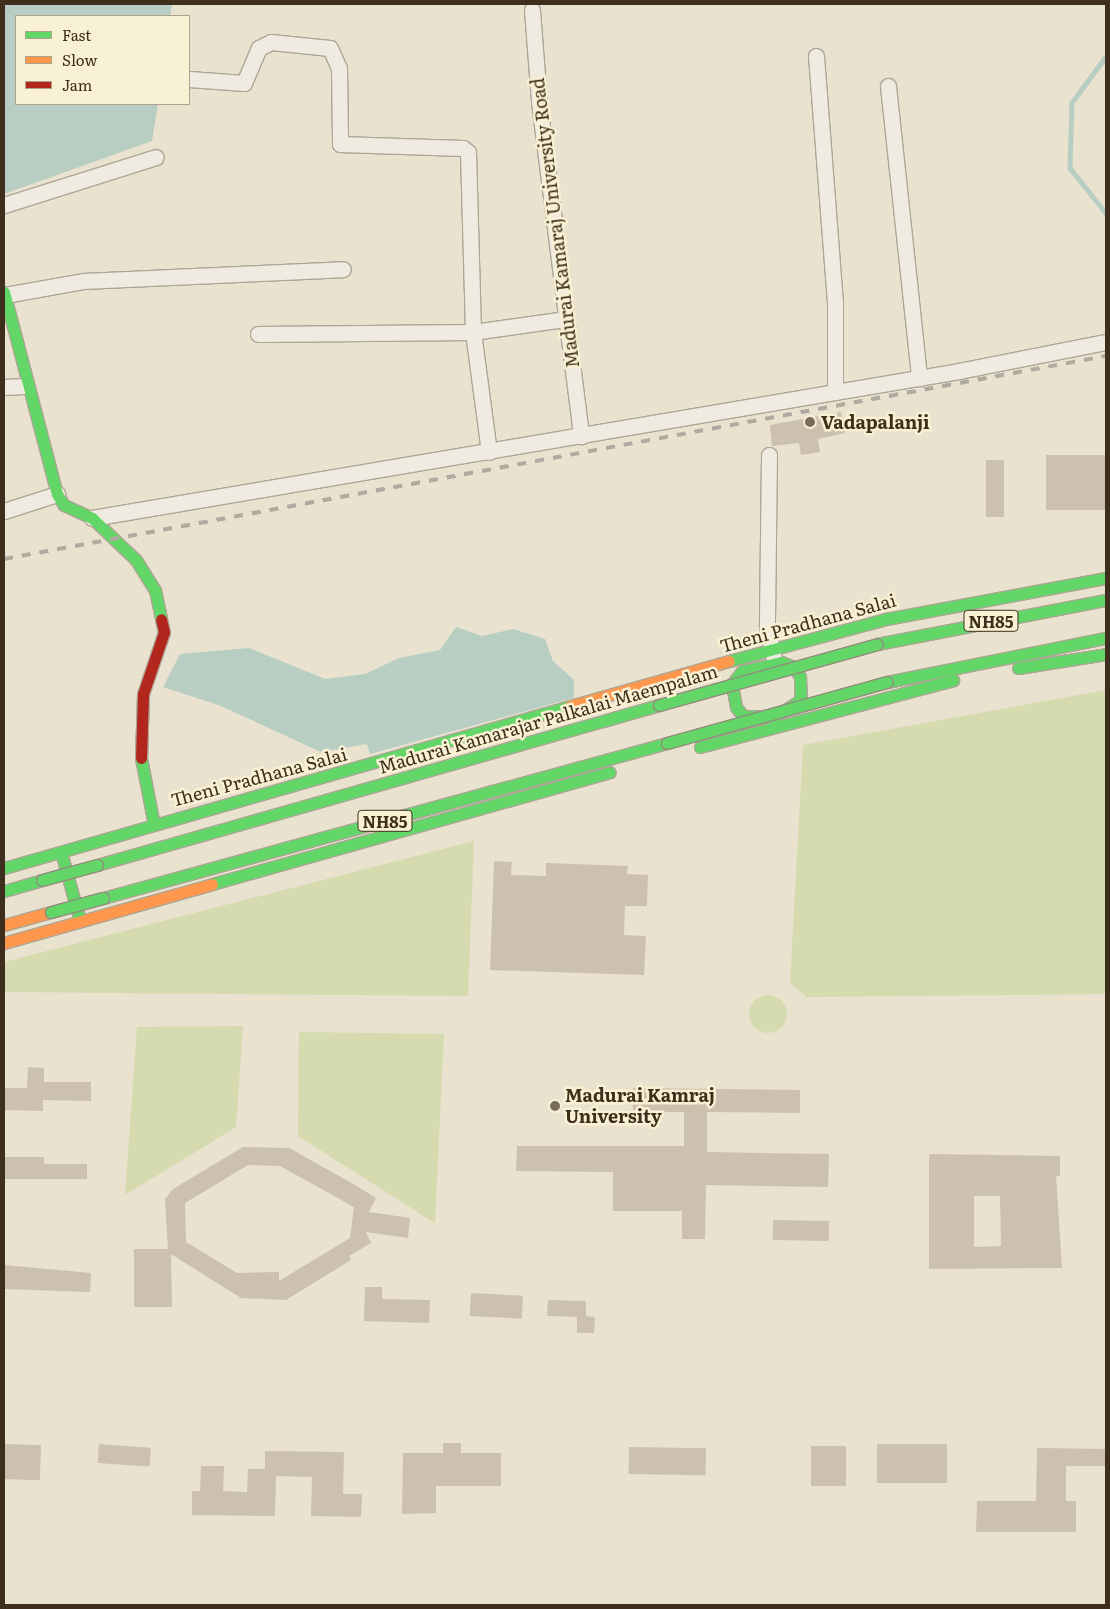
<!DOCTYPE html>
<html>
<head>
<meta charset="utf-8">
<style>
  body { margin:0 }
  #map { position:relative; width:1110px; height:1609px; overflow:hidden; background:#e8e2ce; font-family:Literata,serif }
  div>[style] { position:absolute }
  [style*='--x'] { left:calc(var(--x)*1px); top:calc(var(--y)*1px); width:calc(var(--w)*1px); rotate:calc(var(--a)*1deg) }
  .green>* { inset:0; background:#d6daaf }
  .round { border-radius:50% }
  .water>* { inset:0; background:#b9cec3 }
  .stream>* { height:4.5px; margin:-2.25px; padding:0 2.25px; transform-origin:2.25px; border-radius:2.25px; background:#b9cec3 }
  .building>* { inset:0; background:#ccc0ae; transform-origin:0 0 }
  .roads { filter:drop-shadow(1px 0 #ada697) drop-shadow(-1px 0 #ada697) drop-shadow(0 1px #ada697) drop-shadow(0 -1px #ada697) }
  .street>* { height:15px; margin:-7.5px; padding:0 7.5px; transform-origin:7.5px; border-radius:7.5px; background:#efebe0 }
  .fast>* { height:11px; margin:-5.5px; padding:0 5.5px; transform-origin:5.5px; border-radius:5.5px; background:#63d668 }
  .slow>* { height:11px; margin:-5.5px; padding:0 5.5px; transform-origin:5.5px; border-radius:5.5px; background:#ff974d }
  .jam>* { height:11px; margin:-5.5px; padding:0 5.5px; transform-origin:5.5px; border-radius:5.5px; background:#b3261e }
  .rail>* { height:4px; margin-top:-2px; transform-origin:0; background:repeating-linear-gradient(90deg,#afaba0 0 9px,transparent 0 18px) }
  .bridges { filter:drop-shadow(1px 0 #938c7e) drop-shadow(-1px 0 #938c7e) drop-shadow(0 1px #938c7e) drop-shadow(0 -1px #938c7e) }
  .fast-bridge>* { height:11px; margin:-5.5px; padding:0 5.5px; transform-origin:5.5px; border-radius:5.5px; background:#63d668 }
  .dots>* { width:14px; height:14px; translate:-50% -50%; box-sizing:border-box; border:2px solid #f9f1d3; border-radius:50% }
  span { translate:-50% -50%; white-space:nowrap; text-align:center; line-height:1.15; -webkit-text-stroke:5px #f9f1d3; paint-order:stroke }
  .shield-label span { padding:1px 4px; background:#f9f1d3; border:1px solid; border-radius:4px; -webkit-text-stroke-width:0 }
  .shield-label { font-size:16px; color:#3e2f1d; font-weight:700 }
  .street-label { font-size:18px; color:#3e2f1d }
  .poi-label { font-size:18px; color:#3e2f1d; font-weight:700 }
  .left { translate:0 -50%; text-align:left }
  .frame { position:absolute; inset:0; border:5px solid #3e2f1d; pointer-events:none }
  .legend { position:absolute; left:15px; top:15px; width:175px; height:90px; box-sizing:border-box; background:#f9f1d3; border:1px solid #aea38a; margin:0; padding:6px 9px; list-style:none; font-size:15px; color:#3e2f1d }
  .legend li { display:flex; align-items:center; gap:10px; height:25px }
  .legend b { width:25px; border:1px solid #aea38a }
</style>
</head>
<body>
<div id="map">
  <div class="green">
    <div style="clip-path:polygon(1106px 690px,1106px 994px,807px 997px,790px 983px,803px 745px)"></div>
    <div style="clip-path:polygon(474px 841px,468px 996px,4px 992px,4px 962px)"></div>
    <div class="round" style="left:749px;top:995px;width:38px;height:38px"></div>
    <div style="clip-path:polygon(243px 1026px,236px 1127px,125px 1195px,137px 1027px)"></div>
    <div style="clip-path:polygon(299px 1032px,444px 1034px,435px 1223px,298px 1136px)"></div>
  </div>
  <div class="water">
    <div style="clip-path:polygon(4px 4px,172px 4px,170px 16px,16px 16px,16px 104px,158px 104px,152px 141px,4px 194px)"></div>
    <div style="clip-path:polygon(456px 627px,482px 636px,513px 629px,545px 639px,553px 661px,574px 680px,574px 698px,370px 754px,367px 744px,321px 752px,221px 706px,163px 687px,180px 654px,249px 648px,325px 679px,365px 674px,399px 658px,440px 650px)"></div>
  </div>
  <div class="stream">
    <div style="--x:1106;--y:57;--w:57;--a:126.5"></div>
    <div style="--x:1072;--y:103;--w:65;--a:91.8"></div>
    <div style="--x:1070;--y:168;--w:58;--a:51.3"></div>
  </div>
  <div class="building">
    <div style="clip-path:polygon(841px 412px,845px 433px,818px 439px,820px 452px,801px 455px,799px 443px,772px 446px,770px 425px)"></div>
    <div style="left:1046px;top:455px;width:60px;height:55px"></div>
    <div style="left:986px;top:460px;width:18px;height:57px"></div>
    <div style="clip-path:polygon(494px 861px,512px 862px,511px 875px,546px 876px,546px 863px,628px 866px,627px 874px,648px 875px,647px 906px,625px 906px,624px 935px,646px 936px,644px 975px,490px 970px)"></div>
    <div style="clip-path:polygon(28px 1067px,44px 1068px,44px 1082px,91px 1082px,91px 1101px,43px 1100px,43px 1111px,4px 1110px,4px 1088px,27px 1088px)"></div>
    <div style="clip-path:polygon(633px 1088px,800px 1090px,800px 1113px,707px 1112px,707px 1152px,829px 1154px,828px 1187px,706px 1185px,705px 1239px,682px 1239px,682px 1211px,613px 1211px,613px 1172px,516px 1171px,517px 1146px,684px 1146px,684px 1112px,633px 1112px)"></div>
    <div style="clip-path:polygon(evenodd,243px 1147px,289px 1148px,355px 1185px,376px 1198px,369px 1212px,410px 1218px,408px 1238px,366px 1232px,371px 1243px,349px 1256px,351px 1260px,286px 1300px,241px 1298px,171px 1254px,172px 1307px,134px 1307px,134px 1249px,168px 1249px,165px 1199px,173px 1189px,243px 1147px,248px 1165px,280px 1166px,354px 1207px,350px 1238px,279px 1281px,279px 1272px,237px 1273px,186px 1242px,185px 1203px,248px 1165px)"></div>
    <div style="clip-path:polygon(evenodd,929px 1154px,1060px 1156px,1060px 1176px,1056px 1176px,1062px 1268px,929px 1269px,929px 1154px,974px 1196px,1000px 1196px,1001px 1246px,974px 1247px,974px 1196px)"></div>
    <div style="clip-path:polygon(4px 1157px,44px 1157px,44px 1164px,87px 1164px,87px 1179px,4px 1179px)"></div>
    <div style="left:773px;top:1220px;width:56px;height:20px;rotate:1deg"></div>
    <div style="clip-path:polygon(4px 1265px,91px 1273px,90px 1292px,4px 1289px)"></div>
    <div style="clip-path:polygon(365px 1287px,382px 1287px,382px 1299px,430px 1300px,429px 1323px,364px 1321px)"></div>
    <div style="left:471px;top:1293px;width:52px;height:23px;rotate:3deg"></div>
    <div style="clip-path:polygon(548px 1300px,586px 1301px,586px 1316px,595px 1317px,594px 1333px,577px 1333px,577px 1317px,547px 1316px)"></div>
    <div style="clip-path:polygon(443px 1443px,461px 1443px,461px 1453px,501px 1453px,501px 1486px,436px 1486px,436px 1513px,402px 1514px,403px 1453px,443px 1453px)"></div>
    <div style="left:4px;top:1444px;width:37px;height:35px;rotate:2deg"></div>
    <div style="left:99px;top:1444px;width:52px;height:19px;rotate:4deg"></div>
    <div style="left:877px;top:1444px;width:70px;height:39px"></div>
    <div style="left:811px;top:1446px;width:35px;height:40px"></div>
    <div style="left:629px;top:1447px;width:77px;height:27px;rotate:1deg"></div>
    <div style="clip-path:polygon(1037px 1448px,1106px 1449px,1106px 1466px,1066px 1466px,1066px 1501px,1076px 1501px,1076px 1532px,976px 1532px,977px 1501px,1036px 1501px)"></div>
    <div style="clip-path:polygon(265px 1451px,344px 1452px,343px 1494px,362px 1494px,361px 1517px,311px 1516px,312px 1477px,276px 1476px,275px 1516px,192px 1515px,192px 1491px,200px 1491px,201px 1466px,224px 1466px,223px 1491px,247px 1492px,248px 1469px,265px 1469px)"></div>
  </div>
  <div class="roads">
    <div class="street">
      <div style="--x:532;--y:10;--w:92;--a:85.6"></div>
      <div style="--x:539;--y:102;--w:337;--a:82.8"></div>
      <div style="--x:816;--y:56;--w:246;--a:85.6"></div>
      <div style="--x:835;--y:301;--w:91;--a:90"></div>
      <div style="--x:189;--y:79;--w:55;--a:4.2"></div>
      <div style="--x:244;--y:83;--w:38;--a:-67"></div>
      <div style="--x:259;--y:48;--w:13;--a:-27"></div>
      <div style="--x:271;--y:42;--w:59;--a:5.8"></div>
      <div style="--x:330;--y:48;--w:22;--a:66"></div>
      <div style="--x:339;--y:68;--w:76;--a:89.2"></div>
      <div style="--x:340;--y:144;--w:123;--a:1.9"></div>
      <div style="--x:463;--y:148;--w:6;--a:39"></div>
      <div style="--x:468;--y:152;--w:180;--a:88.4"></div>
      <div style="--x:473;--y:332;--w:121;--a:82.4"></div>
      <div style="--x:888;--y:86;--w:294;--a:83.9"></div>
      <div style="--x:4;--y:205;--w:159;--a:-17.5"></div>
      <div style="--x:5;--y:295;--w:79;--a:-10.2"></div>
      <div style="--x:83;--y:281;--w:260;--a:-2.6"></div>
      <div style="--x:258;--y:334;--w:215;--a:-0.5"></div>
      <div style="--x:473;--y:332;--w:94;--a:-8"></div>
      <div style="--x:4;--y:387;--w:21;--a:-3"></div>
      <div style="--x:769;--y:455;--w:171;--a:90.7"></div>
      <div style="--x:767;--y:626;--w:33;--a:78"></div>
      <div style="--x:4;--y:511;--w:56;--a:-17.8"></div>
      <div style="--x:92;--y:518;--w:879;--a:-9.62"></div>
      <div style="--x:959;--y:371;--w:150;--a:-11.2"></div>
    </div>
    <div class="fast">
      <div style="--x:4;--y:292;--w:209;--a:75.3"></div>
      <div style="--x:57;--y:494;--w:13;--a:58"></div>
      <div style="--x:64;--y:505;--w:31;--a:25"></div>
      <div style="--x:92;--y:518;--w:61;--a:43.7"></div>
      <div style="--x:136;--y:560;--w:36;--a:58"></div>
      <div style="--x:155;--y:590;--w:30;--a:78"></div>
      <div style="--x:877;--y:644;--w:233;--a:-10.9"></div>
      <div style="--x:729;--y:661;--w:163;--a:-15"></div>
      <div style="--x:886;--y:619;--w:224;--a:-10.6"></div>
      <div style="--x:781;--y:662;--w:14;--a:21"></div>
      <div style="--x:794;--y:667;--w:12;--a:59"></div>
      <div style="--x:800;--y:677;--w:23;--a:88"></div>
      <div style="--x:801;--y:700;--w:32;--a:148"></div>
      <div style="--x:774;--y:717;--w:31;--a:-178"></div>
      <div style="--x:743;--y:716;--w:11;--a:-128"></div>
      <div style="--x:736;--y:707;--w:23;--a:-100"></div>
      <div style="--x:732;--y:684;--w:16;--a:-52"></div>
      <div style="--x:742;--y:671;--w:40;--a:-13"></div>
      <div style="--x:1018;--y:668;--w:89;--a:-9"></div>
      <div style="--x:887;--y:682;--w:223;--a:-11.4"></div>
      <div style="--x:700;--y:747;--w:262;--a:-14.8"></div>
      <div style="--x:141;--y:758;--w:68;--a:79"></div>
      <div style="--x:63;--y:859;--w:64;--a:74.7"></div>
      <div style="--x:97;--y:865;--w:584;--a:-15.89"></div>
      <div style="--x:4;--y:868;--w:589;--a:-15.97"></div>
      <div style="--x:212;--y:884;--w:413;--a:-15.7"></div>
      <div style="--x:4;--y:891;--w:40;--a:-16"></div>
      <div style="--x:103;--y:898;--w:585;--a:-15.37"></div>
    </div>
    <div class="slow">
      <div style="--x:570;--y:706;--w:165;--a:-15.8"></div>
      <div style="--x:4;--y:925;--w:49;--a:-15.5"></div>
      <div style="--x:4;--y:943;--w:216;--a:-15.8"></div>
    </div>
    <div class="jam">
      <div style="--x:141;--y:758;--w:64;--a:-88.2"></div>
      <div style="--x:143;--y:694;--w:65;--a:-71.3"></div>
      <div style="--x:164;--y:632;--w:13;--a:-103"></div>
    </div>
  </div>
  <div class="rail">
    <div style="--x:4;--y:559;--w:1121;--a:-10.44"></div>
  </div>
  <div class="bridges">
    <div class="fast-bridge">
      <div style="--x:659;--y:705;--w:226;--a:-15.6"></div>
      <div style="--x:667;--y:743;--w:228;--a:-15.5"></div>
      <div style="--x:42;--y:880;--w:57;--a:-15.3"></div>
      <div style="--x:51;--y:912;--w:54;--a:-15.1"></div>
    </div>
  </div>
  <div class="dots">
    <div style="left:810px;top:422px;background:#7a6e5b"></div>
    <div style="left:555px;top:1106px;background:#7a6e5b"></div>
  </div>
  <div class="shield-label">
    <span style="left:991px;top:621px">NH85</span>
    <span style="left:385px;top:821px">NH85</span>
  </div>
  <div class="street-label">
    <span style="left:555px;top:223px;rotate:-97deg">Madurai Kamaraj University Road</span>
    <span style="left:808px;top:623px;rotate:-15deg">Theni Pradhana Salai</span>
    <span style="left:548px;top:719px;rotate:-16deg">Madurai Kamarajar Palkalai Maempalam</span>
    <span style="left:259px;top:777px;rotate:-15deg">Theni Pradhana Salai</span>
  </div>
  <div class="poi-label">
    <span class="left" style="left:821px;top:422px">Vadapalanji</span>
    <span class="left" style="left:565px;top:1106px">Madurai Kamraj<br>University</span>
  </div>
  <div class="frame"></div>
  <ul class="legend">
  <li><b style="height:6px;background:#63d668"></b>Fast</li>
  <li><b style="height:6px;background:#ff974d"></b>Slow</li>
  <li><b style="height:6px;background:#b3261e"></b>Jam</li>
  </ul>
</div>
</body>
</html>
